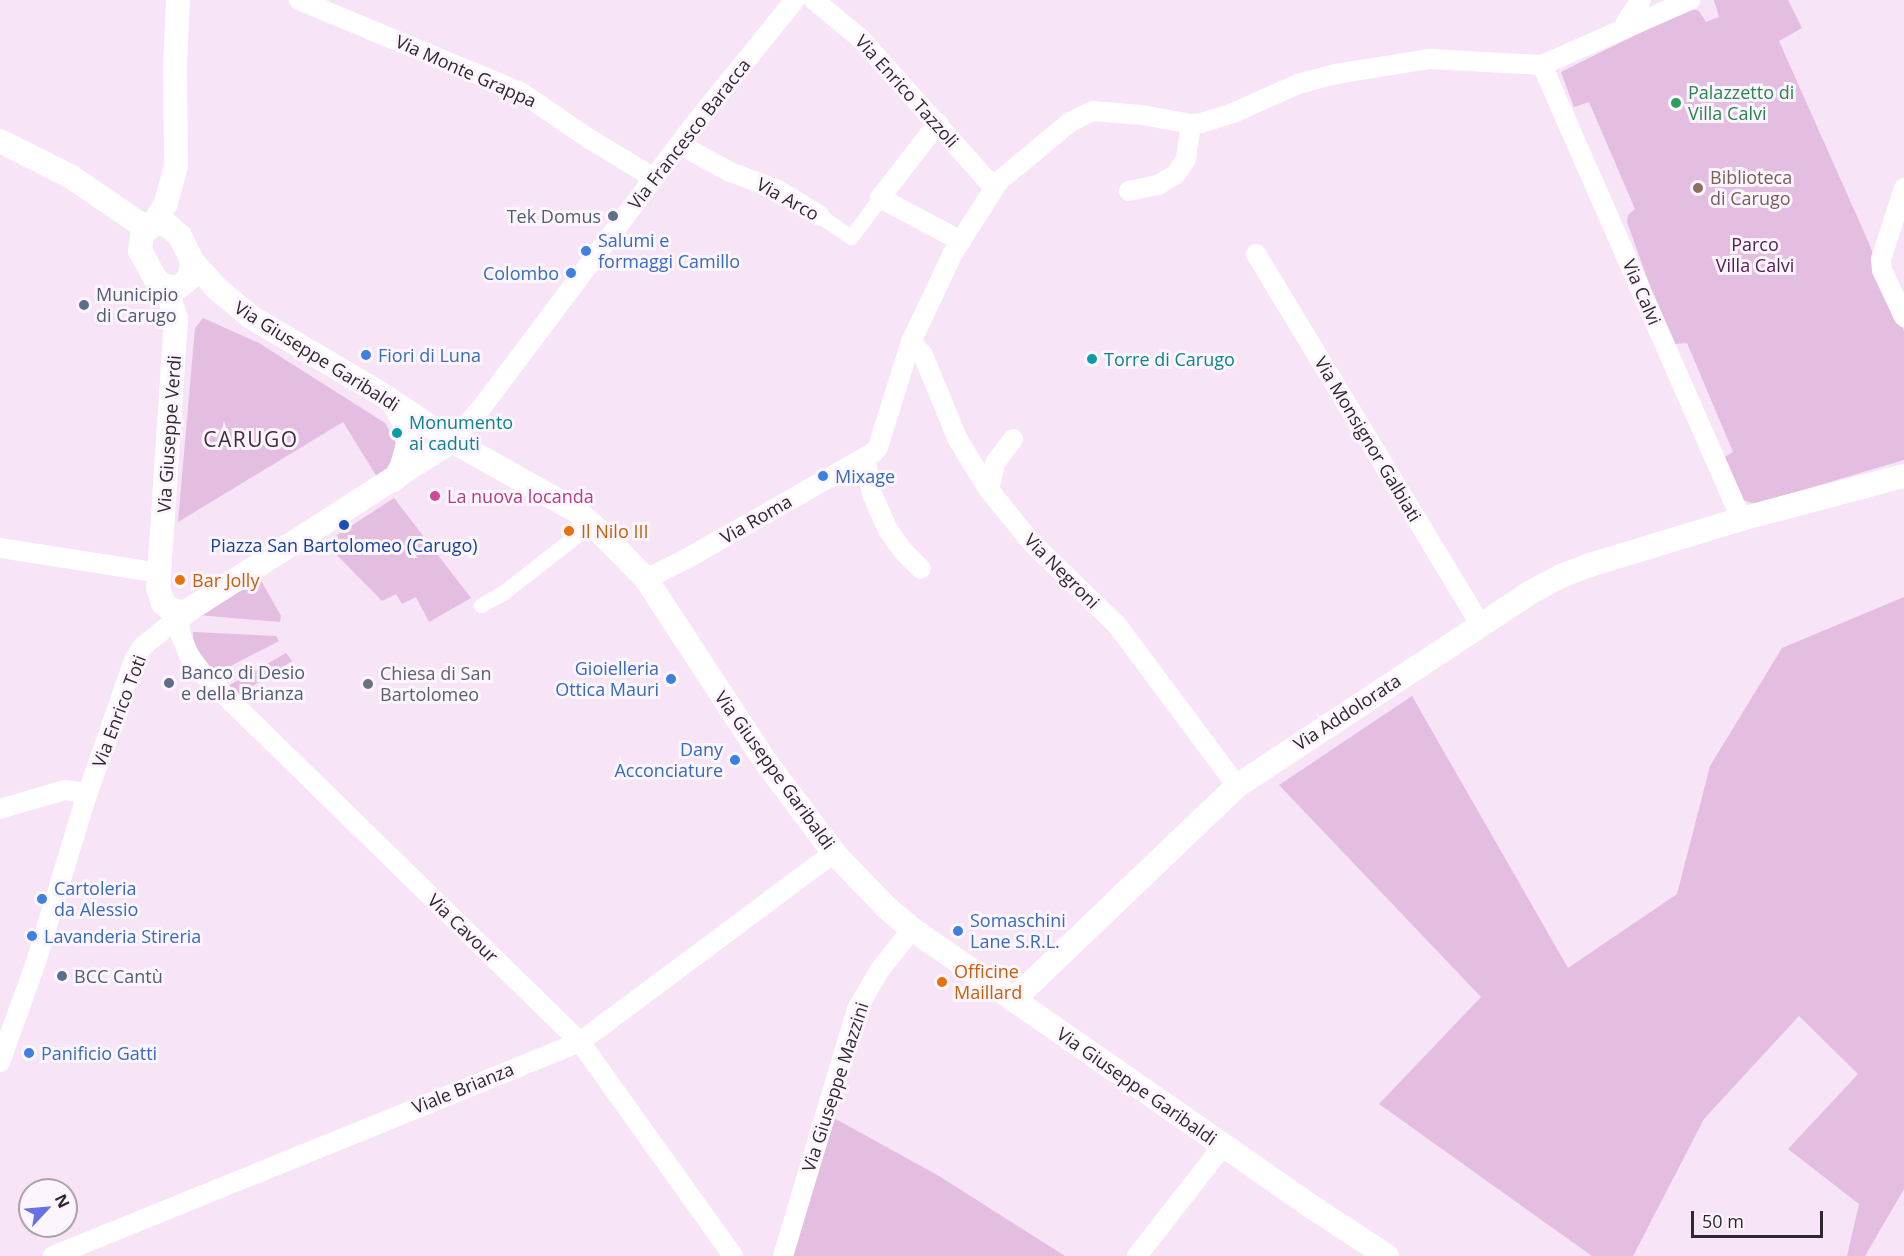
<!DOCTYPE html>
<html>
<head>
<meta charset="utf-8">
<style>
  body { margin:0 }
  #map { position:relative; width:1904px; height:1256px; overflow:hidden; background:#f7e4f6; font-family:"Open Sans",sans-serif }
  div>[style] { position:absolute }
  [style*='--x'] { left:calc(var(--x)*1px); top:calc(var(--y)*1px); width:calc(var(--w)*1px); rotate:calc(var(--a)*1deg) }
  .green>* { inset:0; background:#e3bee1 }
  .pedestrian>* { height:15px; margin:-7.5px; padding:0 7.5px; transform-origin:7.5px; border-radius:7.5px; background:#fff }
  .minor>* { height:20px; margin:-10px; padding:0 10px; transform-origin:10px; border-radius:10px; background:#fff }
  .tertiary>* { height:24px; margin:-12px; padding:0 12px; transform-origin:12px; border-radius:12px; background:#fff }
  .dots>* { width:16px; height:16px; translate:-50% -50%; box-sizing:border-box; border:3px solid #fdf5fd; border-radius:50% }
  span { translate:-50% -50%; white-space:nowrap; text-align:center; line-height:1.15; -webkit-text-stroke:6px #fdf5fd; paint-order:stroke }
  .street-label { font-size:18px; color:#2f282f }
  .leisure-label { font-size:18px; color:#27864d }
  .left { translate:0 -50%; text-align:left }
  .education-label { font-size:18px; color:#785e54 }
  .service-label { font-size:18px; color:#4e5e75 }
  .right { translate:-100% -50%; text-align:right }
  .shop-label { font-size:18px; color:#366cbe }
  .park-label { font-size:18px; color:#522153 }
  .culture-label { font-size:18px; color:#0d838f }
  .hotel-label { font-size:18px; color:#b23c85 }
  .food-label { font-size:18px; color:#c56008 }
  .transit-label { font-size:18px; color:#164399 }
  .worship-label { font-size:18px; color:#5b616d }
  .quarter-label { font-size:21px; color:#3e2f3d; letter-spacing:1.5px }
  .north { position:absolute; left:18px; top:1178px; width:60px; height:60px; box-sizing:border-box; background:#fdf5fd; border:2px solid #aba3ab; border-radius:50%; rotate:64deg; font-size:16px; font-weight:700; line-height:24px; text-align:center; color:#2f282f }
  .north::after { content:''; display:block; margin:auto; width:21px; height:27px; background:#6670e9; clip-path:polygon(50% 0,100% 100%,50% 72%,0 100%) }
  .scale { position:absolute; left:1691px; top:1211px; width:132px; height:27px; box-sizing:border-box; border:3px solid #2f282f; border-top:0; padding-left:8px; font-size:18px; line-height:21px; white-space:nowrap; color:#2f282f; -webkit-text-stroke:4px #fdf5fd; paint-order:stroke }
</style>
</head>
<body>
<div id="map">
  <div class="green">
    <div style="clip-path:polygon(1714px 0,1788px 0,1802px 28px,1779px 41px,1868px 241px,1904px 331px,1904px 460px,1755px 504px,1743px 500px,1723px 458px,1733px 452px,1687px 343px,1675px 344px,1655px 300px,1627px 222px,1628px 215px,1635px 209px,1589px 102px,1574px 107px,1561px 72px,1690px 8px,1699px 11px,1706px 22px,1719px 17px)"></div>
    <div style="clip-path:polygon(203px 318px,259px 343px,385px 423px,400px 449px,390px 467px,377px 477px,343px 422px,178px 522px,195px 328px)"></div>
    <div style="clip-path:polygon(394px 498px,471px 598px,429px 622px,416px 597px,402px 604px,396px 594px,382px 601px,325px 543px)"></div>
    <div style="clip-path:polygon(259px 577px,281px 616px,280px 622px,197px 615px)"></div>
    <div style="clip-path:polygon(1904px 597px,1904px 1189px,1865px 1256px,1847px 1256px,1859px 1204px,1788px 1149px,1858px 1074px,1799px 1016px,1704px 1119px,1633px 1256px,1592px 1256px,1379px 1104px,1481px 997px,1279px 785px,1412px 696px,1568px 968px,1677px 894px,1710px 766px,1782px 648px)"></div>
    <div style="clip-path:polygon(193px 632px,276px 636px,279px 641px,215px 674px,194px 648px)"></div>
    <div style="clip-path:polygon(286px 653px,292px 661px,240px 694px,228px 686px)"></div>
    <div style="clip-path:polygon(834px 1118px,939px 1176px,1065px 1256px,791px 1256px)"></div>
  </div>
  <div class="pedestrian">
    <div style="--x:820;--y:216;--w:37;--a:34"></div>
    <div style="--x:851;--y:237;--w:49;--a:-53.4"></div>
    <div style="--x:481;--y:605;--w:26;--a:-29"></div>
    <div style="--x:504;--y:592;--w:110;--a:-38"></div>
  </div>
  <div class="minor">
    <div style="--x:299;--y:0;--w:242;--a:22.6"></div>
    <div style="--x:522;--y:93;--w:80;--a:34.3"></div>
    <div style="--x:588;--y:138;--w:77;--a:31.2"></div>
    <div style="--x:814;--y:0;--w:60;--a:39.6"></div>
    <div style="--x:860;--y:38;--w:201;--a:48.2"></div>
    <div style="--x:1625;--y:29;--w:7;--a:-82"></div>
    <div style="--x:1626;--y:22;--w:27;--a:-56"></div>
    <div style="--x:1542;--y:65;--w:496;--a:66.3"></div>
    <div style="--x:938;--y:123;--w:95;--a:127.7"></div>
    <div style="--x:880;--y:198;--w:92;--a:28"></div>
    <div style="--x:679;--y:144;--w:56;--a:28.9"></div>
    <div style="--x:728;--y:171;--w:53;--a:20.8"></div>
    <div style="--x:778;--y:190;--w:49;--a:31.8"></div>
    <div style="--x:1904;--y:188;--w:75;--a:107.9"></div>
    <div style="--x:1881;--y:259;--w:11;--a:85"></div>
    <div style="--x:1882;--y:270;--w:52;--a:64.9"></div>
    <div style="--x:1129;--y:191;--w:30;--a:-12"></div>
    <div style="--x:1158;--y:185;--w:21;--a:-31"></div>
    <div style="--x:1176;--y:174;--w:18;--a:-56"></div>
    <div style="--x:1186;--y:159;--w:35;--a:-82"></div>
    <div style="--x:1256;--y:254;--w:433;--a:58.8"></div>
    <div style="--x:911;--y:342;--w:18;--a:47"></div>
    <div style="--x:923;--y:355;--w:92;--a:67.6"></div>
    <div style="--x:958;--y:440;--w:59;--a:58.2"></div>
    <div style="--x:989;--y:490;--w:68;--a:50.9"></div>
    <div style="--x:1032;--y:543;--w:118;--a:44"></div>
    <div style="--x:1117;--y:625;--w:201;--a:53.3"></div>
    <div style="--x:452;--y:441;--w:45;--a:-48.6"></div>
    <div style="--x:482;--y:407;--w:350;--a:-53.1"></div>
    <div style="--x:692;--y:127;--w:164;--a:-51"></div>
    <div style="--x:865;--y:458;--w:37;--a:79"></div>
    <div style="--x:872;--y:494;--w:39;--a:66"></div>
    <div style="--x:888;--y:530;--w:26;--a:54"></div>
    <div style="--x:903;--y:551;--w:25;--a:45"></div>
    <div style="--x:989;--y:490;--w:28;--a:-77"></div>
    <div style="--x:995;--y:463;--w:30;--a:-53"></div>
    <div style="--x:0;--y:548;--w:161;--a:8.9"></div>
    <div style="--x:646;--y:579;--w:45;--a:-26.6"></div>
    <div style="--x:686;--y:559;--w:216;--a:-29.6"></div>
    <div style="--x:874;--y:452;--w:6;--a:-51"></div>
    <div style="--x:878;--y:447;--w:110;--a:-72.6"></div>
    <div style="--x:911;--y:342;--w:98;--a:-64.7"></div>
    <div style="--x:953;--y:253;--w:85;--a:-57.4"></div>
    <div style="--x:999;--y:181;--w:92;--a:-39.7"></div>
    <div style="--x:1070;--y:122;--w:25;--a:-26"></div>
    <div style="--x:1093;--y:111;--w:49;--a:4.7"></div>
    <div style="--x:1142;--y:115;--w:50;--a:10.4"></div>
    <div style="--x:1191;--y:124;--w:10;--a:-6"></div>
    <div style="--x:1201;--y:123;--w:34;--a:-17"></div>
    <div style="--x:1233;--y:113;--w:71;--a:-24"></div>
    <div style="--x:1298;--y:84;--w:38;--a:-15"></div>
    <div style="--x:1335;--y:74;--w:96;--a:-9"></div>
    <div style="--x:1430;--y:59;--w:112;--a:3.1"></div>
    <div style="--x:1542;--y:65;--w:162;--a:-23.7"></div>
    <div style="--x:179;--y:618;--w:18;--a:84"></div>
    <div style="--x:181;--y:636;--w:21;--a:67"></div>
    <div style="--x:189;--y:655;--w:24;--a:54"></div>
    <div style="--x:203;--y:674;--w:527;--a:44.31"></div>
    <div style="--x:580;--y:1042;--w:263;--a:54.4"></div>
    <div style="--x:0;--y:809;--w:68;--a:-16.3"></div>
    <div style="--x:65;--y:790;--w:14;--a:8"></div>
    <div style="--x:79;--y:792;--w:11;--a:56"></div>
    <div style="--x:0;--y:1062;--w:106;--a:-70.2"></div>
    <div style="--x:36;--y:962;--w:168;--a:-73.1"></div>
    <div style="--x:85;--y:801;--w:149;--a:-70.8"></div>
    <div style="--x:134;--y:660;--w:15;--a:-58"></div>
    <div style="--x:142;--y:647;--w:54;--a:-39"></div>
    <div style="--x:53;--y:1256;--w:569;--a:-22.1"></div>
    <div style="--x:580;--y:1042;--w:317;--a:-36.7"></div>
    <div style="--x:783;--y:1256;--w:258;--a:-73.3"></div>
    <div style="--x:857;--y:1009;--w:44;--a:-59.9"></div>
    <div style="--x:879;--y:971;--w:53;--a:-51.8"></div>
    <div style="--x:1137;--y:1256;--w:140;--a:-52"></div>
  </div>
  <div class="tertiary">
    <div style="--x:0;--y:141;--w:78;--a:26.6"></div>
    <div style="--x:70;--y:176;--w:92;--a:34.4"></div>
    <div style="--x:160;--y:223;--w:7;--a:16"></div>
    <div style="--x:167;--y:225;--w:17;--a:40"></div>
    <div style="--x:180;--y:236;--w:28;--a:64"></div>
    <div style="--x:192;--y:261;--w:17;--a:97"></div>
    <div style="--x:190;--y:278;--w:16;--a:142"></div>
    <div style="--x:177;--y:288;--w:15;--a:-169"></div>
    <div style="--x:162;--y:285;--w:10;--a:-135"></div>
    <div style="--x:155;--y:278;--w:31;--a:-119"></div>
    <div style="--x:140;--y:251;--w:16;--a:-83"></div>
    <div style="--x:142;--y:235;--w:16;--a:-45"></div>
    <div style="--x:153;--y:224;--w:7;--a:-8"></div>
    <div style="--x:153;--y:224;--w:25;--a:-58"></div>
    <div style="--x:166;--y:203;--w:38;--a:-75"></div>
    <div style="--x:176;--y:166;--w:102;--a:-90.6"></div>
    <div style="--x:175;--y:64;--w:64;--a:-87.3"></div>
    <div style="--x:192;--y:261;--w:36;--a:48"></div>
    <div style="--x:216;--y:288;--w:45;--a:39.6"></div>
    <div style="--x:251;--y:317;--w:151;--a:30.6"></div>
    <div style="--x:381;--y:394;--w:85;--a:33.5"></div>
    <div style="--x:452;--y:441;--w:141;--a:29.3"></div>
    <div style="--x:575;--y:510;--w:35;--a:41"></div>
    <div style="--x:601;--y:533;--w:64;--a:45.6"></div>
    <div style="--x:646;--y:579;--w:217;--a:56.8"></div>
    <div style="--x:765;--y:761;--w:115;--a:53.1"></div>
    <div style="--x:834;--y:853;--w:76;--a:46.1"></div>
    <div style="--x:887;--y:908;--w:33;--a:40"></div>
    <div style="--x:912;--y:929;--w:487;--a:34.8"></div>
    <div style="--x:1312;--y:1207;--w:90;--a:33.2"></div>
    <div style="--x:162;--y:285;--w:10;--a:53"></div>
    <div style="--x:168;--y:293;--w:27;--a:73"></div>
    <div style="--x:176;--y:319;--w:269;--a:93.8"></div>
    <div style="--x:158;--y:587;--w:17;--a:73"></div>
    <div style="--x:163;--y:603;--w:9;--a:41"></div>
    <div style="--x:170;--y:609;--w:15;--a:16"></div>
    <div style="--x:184;--y:613;--w:318;--a:-32.7"></div>
    <div style="--x:394;--y:480;--w:16;--a:-60"></div>
    <div style="--x:402;--y:466;--w:23;--a:-75"></div>
    <div style="--x:408;--y:444;--w:20;--a:-99"></div>
    <div style="--x:405;--y:424;--w:23;--a:-119"></div>
    <div style="--x:1013;--y:1000;--w:310;--a:-43.7"></div>
    <div style="--x:1237;--y:786;--w:352;--a:-33.4"></div>
    <div style="--x:1531;--y:592;--w:34;--a:-28"></div>
    <div style="--x:1561;--y:576;--w:31;--a:-21"></div>
    <div style="--x:1590;--y:565;--w:158;--a:-16.9"></div>
    <div style="--x:1741;--y:519;--w:169;--a:-14.8"></div>
  </div>
  <div class="dots">
    <div style="left:1676px;top:103px;background:#2e9e5b"></div>
    <div style="left:1698px;top:188px;background:#8d6e63"></div>
    <div style="left:613px;top:216px;background:#5c6f8a"></div>
    <div style="left:586px;top:251px;background:#3f7fe0"></div>
    <div style="left:571px;top:273px;background:#3f7fe0"></div>
    <div style="left:84px;top:305px;background:#5c6f8a"></div>
    <div style="left:366px;top:355px;background:#3f7fe0"></div>
    <div style="left:1092px;top:359px;background:#0f9aa8"></div>
    <div style="left:397px;top:433px;background:#0f9aa8"></div>
    <div style="left:823px;top:476px;background:#3f7fe0"></div>
    <div style="left:435px;top:496px;background:#d1479c"></div>
    <div style="left:344px;top:525px;background:#1a4fb4"></div>
    <div style="left:569px;top:531px;background:#e8710a"></div>
    <div style="left:180px;top:580px;background:#e8710a"></div>
    <div style="left:671px;top:679px;background:#3f7fe0"></div>
    <div style="left:169px;top:683px;background:#5c6f8a"></div>
    <div style="left:368px;top:684px;background:#6b7280"></div>
    <div style="left:735px;top:760px;background:#3f7fe0"></div>
    <div style="left:42px;top:899px;background:#3f7fe0"></div>
    <div style="left:958px;top:931px;background:#3f7fe0"></div>
    <div style="left:32px;top:936px;background:#3f7fe0"></div>
    <div style="left:62px;top:976px;background:#5c6f8a"></div>
    <div style="left:942px;top:982px;background:#e8710a"></div>
    <div style="left:29px;top:1053px;background:#3f7fe0"></div>
  </div>
  <div class="street-label">
    <span style="left:466px;top:71px;rotate:24deg">Via Monte Grappa</span>
    <span style="left:907px;top:91px;rotate:48deg">Via Enrico Tazzoli</span>
    <span style="left:689px;top:134px;rotate:-52deg">Via Francesco Baracca</span>
    <span style="left:788px;top:199px;rotate:29deg">Via Arco</span>
    <span style="left:1642px;top:292px;rotate:67deg">Via Calvi</span>
    <span style="left:317px;top:356px;rotate:32deg">Via Giuseppe Garibaldi</span>
    <span style="left:169px;top:434px;rotate:-86deg">Via Giuseppe Verdi</span>
    <span style="left:1368px;top:439px;rotate:59deg">Via Monsignor Galbiati</span>
    <span style="left:756px;top:519px;rotate:-30deg">Via Roma</span>
    <span style="left:1062px;top:571px;rotate:45deg">Via Negroni</span>
    <span style="left:119px;top:711px;rotate:-69deg">Via Enrico Toti</span>
    <span style="left:1347px;top:712px;rotate:-33deg">Via Addolorata</span>
    <span style="left:775px;top:770px;rotate:54deg">Via Giuseppe Garibaldi</span>
    <span style="left:463px;top:928px;rotate:44deg">Via Cavour</span>
    <span style="left:1137px;top:1086px;rotate:35deg">Via Giuseppe Garibaldi</span>
    <span style="left:835px;top:1087px;rotate:-72deg">Via Giuseppe Mazzini</span>
    <span style="left:463px;top:1088px;rotate:-22deg">Viale Brianza</span>
  </div>
  <div class="leisure-label">
    <span class="left" style="left:1688px;top:103px">Palazzetto di<br>Villa Calvi</span>
  </div>
  <div class="education-label">
    <span class="left" style="left:1710px;top:188px">Biblioteca<br>di Carugo</span>
  </div>
  <div class="service-label">
    <span class="right" style="left:601px;top:216px">Tek Domus</span>
    <span class="left" style="left:96px;top:305px">Municipio<br>di Carugo</span>
    <span class="left" style="left:181px;top:683px">Banco di Desio<br>e della Brianza</span>
    <span class="left" style="left:74px;top:976px">BCC Cantù</span>
  </div>
  <div class="shop-label">
    <span class="left" style="left:598px;top:251px">Salumi e<br>formaggi Camillo</span>
    <span class="right" style="left:559px;top:273px">Colombo</span>
    <span class="left" style="left:378px;top:355px">Fiori di Luna</span>
    <span class="left" style="left:835px;top:476px">Mixage</span>
    <span class="right" style="left:659px;top:679px">Gioielleria<br>Ottica Mauri</span>
    <span class="right" style="left:723px;top:760px">Dany<br>Acconciature</span>
    <span class="left" style="left:54px;top:899px">Cartoleria<br>da Alessio</span>
    <span class="left" style="left:970px;top:931px">Somaschini<br>Lane S.R.L.</span>
    <span class="left" style="left:44px;top:936px">Lavanderia Stireria</span>
    <span class="left" style="left:41px;top:1053px">Panificio Gatti</span>
  </div>
  <div class="park-label">
    <span style="left:1755px;top:255px">Parco<br>Villa Calvi</span>
  </div>
  <div class="culture-label">
    <span class="left" style="left:1104px;top:359px">Torre di Carugo</span>
    <span class="left" style="left:409px;top:433px">Monumento<br>ai caduti</span>
  </div>
  <div class="hotel-label">
    <span class="left" style="left:447px;top:496px">La nuova locanda</span>
  </div>
  <div class="food-label">
    <span class="left" style="left:581px;top:531px">Il Nilo III</span>
    <span class="left" style="left:192px;top:580px">Bar Jolly</span>
    <span class="left" style="left:954px;top:982px">Officine<br>Maillard</span>
  </div>
  <div class="transit-label">
    <span style="left:344px;top:545px">Piazza San Bartolomeo (Carugo)</span>
  </div>
  <div class="worship-label">
    <span class="left" style="left:380px;top:684px">Chiesa di San<br>Bartolomeo</span>
  </div>
  <div class="quarter-label">
    <span style="left:251px;top:439px">CARUGO</span>
  </div>
  <div class="north">N</div>
  <div class="scale">50 m</div>
</div>
</body>
</html>
